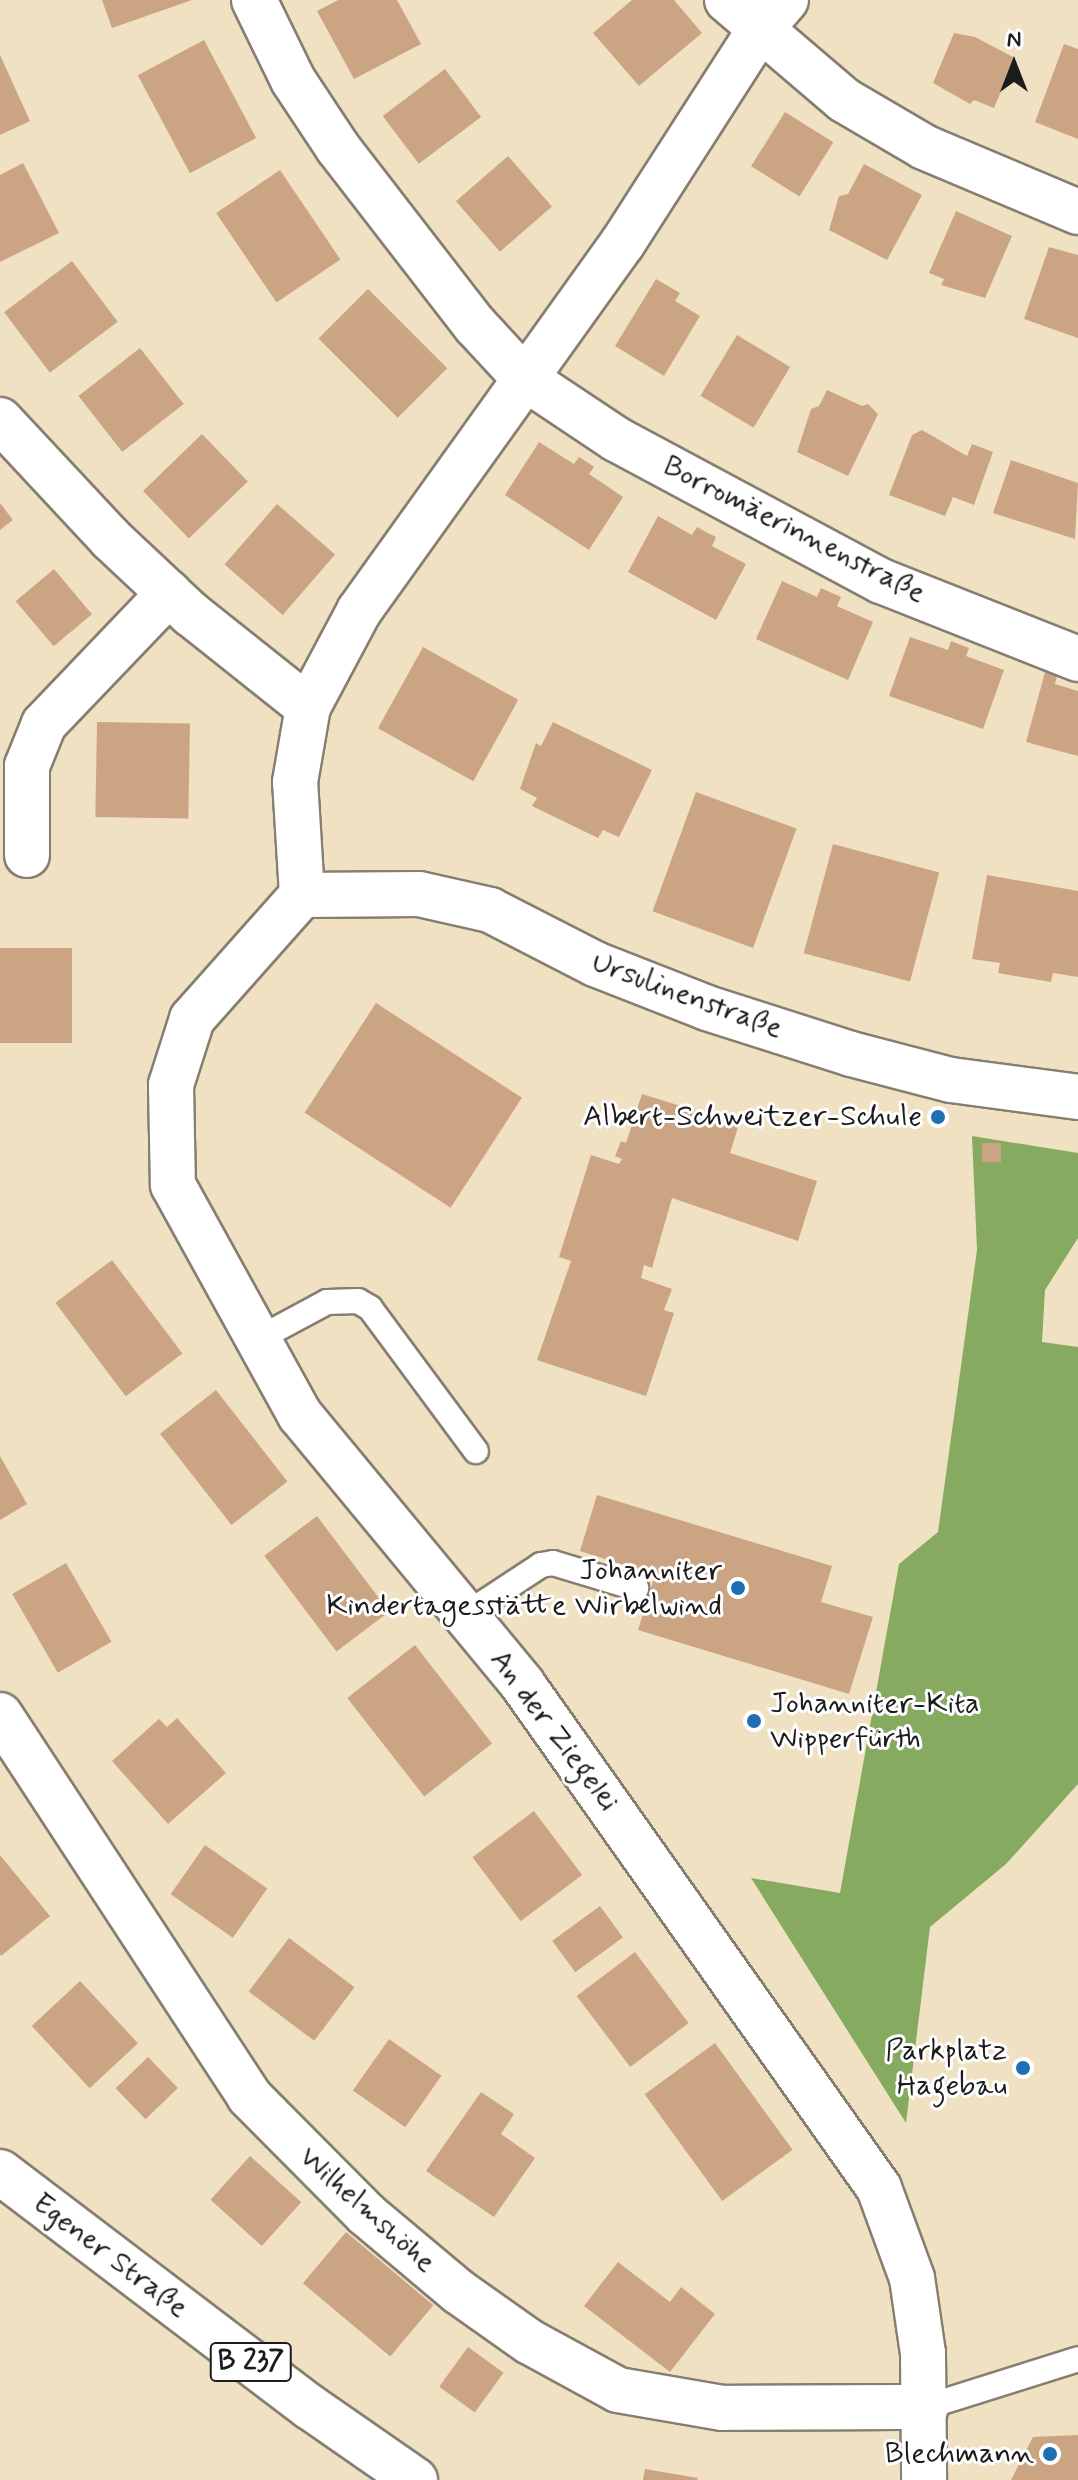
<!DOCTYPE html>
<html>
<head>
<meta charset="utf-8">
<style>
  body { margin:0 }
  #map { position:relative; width:1078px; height:2480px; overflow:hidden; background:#f1e1c3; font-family:Mynerve,sans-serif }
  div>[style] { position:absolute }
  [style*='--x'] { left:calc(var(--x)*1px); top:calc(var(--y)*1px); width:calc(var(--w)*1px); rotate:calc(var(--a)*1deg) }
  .forest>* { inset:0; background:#86ab60 }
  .building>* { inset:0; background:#cba583; transform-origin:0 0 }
  .roads { filter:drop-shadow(2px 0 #867e70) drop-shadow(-2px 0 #867e70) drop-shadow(0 2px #867e70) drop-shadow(0 -2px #867e70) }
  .lane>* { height:24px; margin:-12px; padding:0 12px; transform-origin:12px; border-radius:12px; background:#fff }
  .street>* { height:44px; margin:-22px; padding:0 22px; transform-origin:22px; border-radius:22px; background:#fff }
  .primary>* { height:44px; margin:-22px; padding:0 22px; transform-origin:22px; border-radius:22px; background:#fff }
  .dots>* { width:22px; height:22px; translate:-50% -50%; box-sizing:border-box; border:4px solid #fff; border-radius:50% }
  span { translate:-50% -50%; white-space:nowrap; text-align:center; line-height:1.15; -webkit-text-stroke:6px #fff; paint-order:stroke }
  .shield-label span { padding:2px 6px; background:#fff; border:2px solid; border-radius:6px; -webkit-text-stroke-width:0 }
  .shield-label { font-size:28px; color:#1c1c1c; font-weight:700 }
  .street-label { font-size:30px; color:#1c1c1c }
  .poi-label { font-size:30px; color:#1c1c1c }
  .right { translate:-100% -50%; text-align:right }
  .left { translate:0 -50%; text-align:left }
  .north { position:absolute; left:974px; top:24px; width:80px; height:80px; -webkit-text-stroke:6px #fff; paint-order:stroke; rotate:0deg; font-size:22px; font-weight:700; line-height:32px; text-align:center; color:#1c1c1c }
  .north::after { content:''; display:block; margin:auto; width:28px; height:36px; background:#1c1c1c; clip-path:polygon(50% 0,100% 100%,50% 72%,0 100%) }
</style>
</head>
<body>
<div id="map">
  <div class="forest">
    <div style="clip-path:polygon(972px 1136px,1078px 1153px,1078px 1238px,1045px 1290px,1042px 1342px,1078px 1347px,1078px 1784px,1006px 1864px,930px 1927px,906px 2123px,751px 1878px,840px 1893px,899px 1564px,938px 1532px,977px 1250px)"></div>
  </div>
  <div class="building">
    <div style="clip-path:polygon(102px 0,192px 0,112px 28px)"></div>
    <div style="clip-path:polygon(338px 0,397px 0,421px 44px,354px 79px,317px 11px)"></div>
    <div style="clip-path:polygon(632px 0,674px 0,702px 33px,639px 86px,593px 33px)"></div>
    <div style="clip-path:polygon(954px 33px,975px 37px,1015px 58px,994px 108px,974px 100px,970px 104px,933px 83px)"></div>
    <div style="left:204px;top:40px;width:111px;height:75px;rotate:62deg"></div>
    <div style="clip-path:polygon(1064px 44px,1078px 49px,1078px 139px,1035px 122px)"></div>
    <div style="clip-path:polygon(0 55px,30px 121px,0 135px)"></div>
    <div style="left:445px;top:69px;width:60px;height:78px;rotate:53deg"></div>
    <div style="left:785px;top:112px;width:57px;height:64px;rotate:32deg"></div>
    <div style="left:508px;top:156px;width:67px;height:69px;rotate:49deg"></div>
    <div style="clip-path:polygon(23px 163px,59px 233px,0 262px,0 175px)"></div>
    <div style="clip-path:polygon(864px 164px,922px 195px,887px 260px,829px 230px,839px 196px,848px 194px)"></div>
    <div style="left:280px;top:170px;width:108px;height:77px;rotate:56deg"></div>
    <div style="clip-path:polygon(956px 211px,1012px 236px,985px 298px,941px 285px,944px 279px,929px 273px)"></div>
    <div style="clip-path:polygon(1049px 247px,1078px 255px,1078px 338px,1024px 319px)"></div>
    <div style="left:72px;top:261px;width:76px;height:85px;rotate:53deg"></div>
    <div style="clip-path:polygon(656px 279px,680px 293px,675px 301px,700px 316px,664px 376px,615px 346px)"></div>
    <div style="left:368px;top:289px;width:112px;height:70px;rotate:45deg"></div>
    <div style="left:737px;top:335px;width:62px;height:71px;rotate:31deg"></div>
    <div style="left:140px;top:348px;width:71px;height:78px;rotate:52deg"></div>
    <div style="clip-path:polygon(827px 390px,862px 406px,868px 404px,878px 414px,848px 476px,797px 452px,811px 409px,819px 406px)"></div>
    <div style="clip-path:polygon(922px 430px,967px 456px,972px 444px,993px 452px,974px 505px,953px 497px,945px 516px,889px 495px,912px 435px)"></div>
    <div style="left:202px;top:434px;width:66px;height:82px;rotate:46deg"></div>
    <div style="clip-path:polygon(539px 442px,574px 464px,579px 457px,587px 462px,594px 467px,589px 474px,623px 497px,589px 550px,505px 495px)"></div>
    <div style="clip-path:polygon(1011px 460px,1078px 483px,1075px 539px,993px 513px)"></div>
    <div style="clip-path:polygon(0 503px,13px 520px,0 530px)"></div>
    <div style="left:277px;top:504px;width:77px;height:80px;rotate:41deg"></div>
    <div style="clip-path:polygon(658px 516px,692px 535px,697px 527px,706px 532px,716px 537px,712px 546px,746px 564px,716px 620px,628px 572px)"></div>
    <div style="left:54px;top:569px;width:59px;height:50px;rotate:50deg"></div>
    <div style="clip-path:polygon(782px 581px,817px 597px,821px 588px,841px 597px,837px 606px,873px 622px,848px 680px,756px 639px)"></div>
    <div style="clip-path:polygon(910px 637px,948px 650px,951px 641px,969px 648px,966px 656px,1004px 670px,983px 729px,889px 696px)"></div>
    <div style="left:423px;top:647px;width:109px;height:93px;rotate:29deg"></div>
    <div style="clip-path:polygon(1045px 672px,1057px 676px,1055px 684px,1078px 691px,1078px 756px,1026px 742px)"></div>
    <div style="left:97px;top:722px;width:93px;height:95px;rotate:1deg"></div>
    <div style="clip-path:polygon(553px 722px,652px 770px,619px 837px,603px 830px,598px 838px,532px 806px,537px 798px,520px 789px,536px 743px,541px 746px)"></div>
    <div style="left:696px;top:792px;width:107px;height:127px;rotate:20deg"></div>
    <div style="left:833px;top:844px;width:110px;height:113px;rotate:15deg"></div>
    <div style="clip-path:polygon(987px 875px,1078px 891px,1078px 977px,1053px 973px,1051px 982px,998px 973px,1000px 963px,972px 959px)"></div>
    <div style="left:0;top:948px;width:72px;height:95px"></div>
    <div style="left:376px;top:1003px;width:174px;height:131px;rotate:33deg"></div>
    <div style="clip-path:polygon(642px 1094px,739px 1124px,730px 1153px,817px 1181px,798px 1241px,672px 1198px,652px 1268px,644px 1265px,641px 1278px,672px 1289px,664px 1310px,674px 1313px,646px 1396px,537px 1360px,571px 1261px,559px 1257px,591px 1155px,619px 1164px,622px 1159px,615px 1156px,621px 1141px,626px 1143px)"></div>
    <div style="left:982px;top:1143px;width:19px;height:19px"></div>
    <div style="left:112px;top:1260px;width:117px;height:71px;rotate:53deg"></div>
    <div style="left:216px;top:1390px;width:116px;height:71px;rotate:52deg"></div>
    <div style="clip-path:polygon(0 1456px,27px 1504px,0 1520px)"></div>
    <div style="clip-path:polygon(597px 1495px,832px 1566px,821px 1602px,873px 1617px,849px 1694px,638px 1630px,655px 1575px,580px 1551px)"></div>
    <div style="left:317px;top:1516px;width:120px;height:66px;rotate:53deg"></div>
    <div style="left:66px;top:1563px;width:91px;height:62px;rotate:60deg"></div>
    <div style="left:415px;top:1645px;width:125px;height:86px;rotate:52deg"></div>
    <div style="clip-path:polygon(177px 1718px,226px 1773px,168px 1824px,112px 1761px,159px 1719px,167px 1727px)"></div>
    <div style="left:534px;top:1811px;width:80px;height:77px;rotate:53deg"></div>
    <div style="left:205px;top:1845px;width:76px;height:60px;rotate:35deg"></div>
    <div style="clip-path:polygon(0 1855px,50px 1916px,1px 1956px,0 1954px)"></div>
    <div style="left:600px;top:1906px;width:39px;height:59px;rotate:54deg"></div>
    <div style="left:289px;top:1938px;width:82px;height:67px;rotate:37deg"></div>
    <div style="left:635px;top:1952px;width:89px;height:73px;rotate:53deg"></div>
    <div style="left:80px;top:1981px;width:85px;height:66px;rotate:47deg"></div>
    <div style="left:389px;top:2039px;width:64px;height:63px;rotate:35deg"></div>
    <div style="left:715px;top:2043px;width:132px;height:87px;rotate:54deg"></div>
    <div style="left:148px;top:2057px;width:43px;height:45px;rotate:46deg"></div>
    <div style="clip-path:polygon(481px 2092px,514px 2114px,501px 2134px,535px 2158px,494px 2217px,426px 2171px)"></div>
    <div style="left:250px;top:2156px;width:69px;height:59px;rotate:42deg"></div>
    <div style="left:346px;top:2232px;width:114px;height:67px;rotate:40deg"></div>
    <div style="clip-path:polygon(618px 2262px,670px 2302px,681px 2287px,715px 2314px,670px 2372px,584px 2306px)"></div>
    <div style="left:468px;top:2347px;width:44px;height:49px;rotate:36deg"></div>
    <div style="clip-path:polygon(1078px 2435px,1078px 2480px,1011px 2480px,1033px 2437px)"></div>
    <div style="clip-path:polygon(645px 2469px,698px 2478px,697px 2480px,643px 2480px)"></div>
  </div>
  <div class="roads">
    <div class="lane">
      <div style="--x:258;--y:1339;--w:78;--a:-28.2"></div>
      <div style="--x:327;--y:1302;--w:31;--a:-2"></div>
      <div style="--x:358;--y:1301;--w:14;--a:30"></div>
      <div style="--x:370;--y:1308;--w:178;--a:53.5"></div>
      <div style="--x:465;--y:1615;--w:91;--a:-33.3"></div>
      <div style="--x:541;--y:1565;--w:12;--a:-9"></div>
      <div style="--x:553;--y:1563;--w:87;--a:16.8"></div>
      <div style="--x:926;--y:2407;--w:159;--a:-17.5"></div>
    </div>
    <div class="street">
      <div style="--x:254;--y:0;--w:89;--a:64"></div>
      <div style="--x:293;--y:80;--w:82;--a:56.5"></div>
      <div style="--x:338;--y:148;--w:224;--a:52.3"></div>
      <div style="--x:475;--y:325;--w:71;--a:47.3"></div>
      <div style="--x:523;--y:377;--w:112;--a:33.7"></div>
      <div style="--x:616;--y:439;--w:301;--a:28.2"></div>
      <div style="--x:881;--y:581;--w:212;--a:21.6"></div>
      <div style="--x:727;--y:0;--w:154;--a:40.5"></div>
      <div style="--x:844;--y:100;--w:93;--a:30.4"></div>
      <div style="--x:924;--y:147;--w:167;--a:22.9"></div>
      <div style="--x:0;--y:420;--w:163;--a:47"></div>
      <div style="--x:111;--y:539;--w:110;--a:43.2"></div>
      <div style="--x:191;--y:614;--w:149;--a:38.5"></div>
      <div style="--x:27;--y:855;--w:89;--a:-90"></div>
      <div style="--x:27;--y:766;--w:45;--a:-68"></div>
      <div style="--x:44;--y:724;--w:181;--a:-46.3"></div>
      <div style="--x:302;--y:895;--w:166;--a:131.6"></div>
      <div style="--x:192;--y:1019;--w:69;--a:107.7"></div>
      <div style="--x:171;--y:1085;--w:100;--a:88.9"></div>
      <div style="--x:173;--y:1185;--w:263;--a:61.1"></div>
      <div style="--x:300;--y:1415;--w:350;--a:50.4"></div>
      <div style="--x:523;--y:1685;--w:616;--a:54.71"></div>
      <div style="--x:879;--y:2188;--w:96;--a:69.9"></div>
      <div style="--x:912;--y:2278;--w:76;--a:81.7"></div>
      <div style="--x:923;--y:2353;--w:127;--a:89.5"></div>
      <div style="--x:302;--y:895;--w:113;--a:-93.5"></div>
      <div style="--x:295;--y:782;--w:76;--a:-80.2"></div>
      <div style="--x:308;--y:707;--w:109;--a:-62"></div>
      <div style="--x:359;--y:611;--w:452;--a:-54.4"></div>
      <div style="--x:622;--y:244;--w:253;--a:-57.3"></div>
      <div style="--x:759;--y:31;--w:41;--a:-48.9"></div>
      <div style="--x:302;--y:895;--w:117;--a:-0.5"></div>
      <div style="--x:419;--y:894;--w:73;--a:12.7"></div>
      <div style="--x:490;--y:910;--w:118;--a:27.2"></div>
      <div style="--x:595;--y:964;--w:120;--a:21.4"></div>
      <div style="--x:707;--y:1008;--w:151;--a:17.7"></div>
      <div style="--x:851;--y:1054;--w:103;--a:14.6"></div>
      <div style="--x:951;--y:1080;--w:128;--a:7.6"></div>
      <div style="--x:0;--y:1715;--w:455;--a:56.8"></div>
      <div style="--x:249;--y:2096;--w:166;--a:45.2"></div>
      <div style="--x:366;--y:2214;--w:121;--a:40"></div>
      <div style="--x:459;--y:2292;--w:87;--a:35.2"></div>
      <div style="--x:530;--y:2342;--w:100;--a:28.6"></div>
      <div style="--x:618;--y:2390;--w:106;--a:9.8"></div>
      <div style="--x:722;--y:2408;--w:204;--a:-0.3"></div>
    </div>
    <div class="primary">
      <div style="--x:0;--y:2172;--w:389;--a:37.2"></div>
      <div style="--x:310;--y:2407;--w:128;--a:34.8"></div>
    </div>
  </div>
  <div class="dots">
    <div style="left:938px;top:1117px;background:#1f6fb2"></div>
    <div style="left:738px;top:1588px;background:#1f6fb2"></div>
    <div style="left:754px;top:1721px;background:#1f6fb2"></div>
    <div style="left:1023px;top:2068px;background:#1f6fb2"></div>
    <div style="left:1050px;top:2454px;background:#1f6fb2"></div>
  </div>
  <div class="shield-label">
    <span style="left:251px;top:2362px">B 237</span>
  </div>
  <div class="street-label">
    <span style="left:794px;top:530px;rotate:27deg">Borromäerinnenstraße</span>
    <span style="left:687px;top:996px;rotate:20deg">Ursulinenstraße</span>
    <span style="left:554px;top:1731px;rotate:53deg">An der Ziegelei</span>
    <span style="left:367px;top:2210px;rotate:42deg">Wilhelmshöhe</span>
    <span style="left:110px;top:2256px;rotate:37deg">Egener Straße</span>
  </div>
  <div class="poi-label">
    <span class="right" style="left:922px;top:1117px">Albert-Schweitzer-Schule</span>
    <span class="right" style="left:722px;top:1588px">Johanniter<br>Kindertagesstätte Wirbelwind</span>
    <span class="left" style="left:770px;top:1721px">Johanniter-Kita<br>Wipperfürth</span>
    <span class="right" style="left:1007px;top:2068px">Parkplatz<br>Hagebau</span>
    <span class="right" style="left:1034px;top:2454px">Blechmann</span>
  </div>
  <div class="north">N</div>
</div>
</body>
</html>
